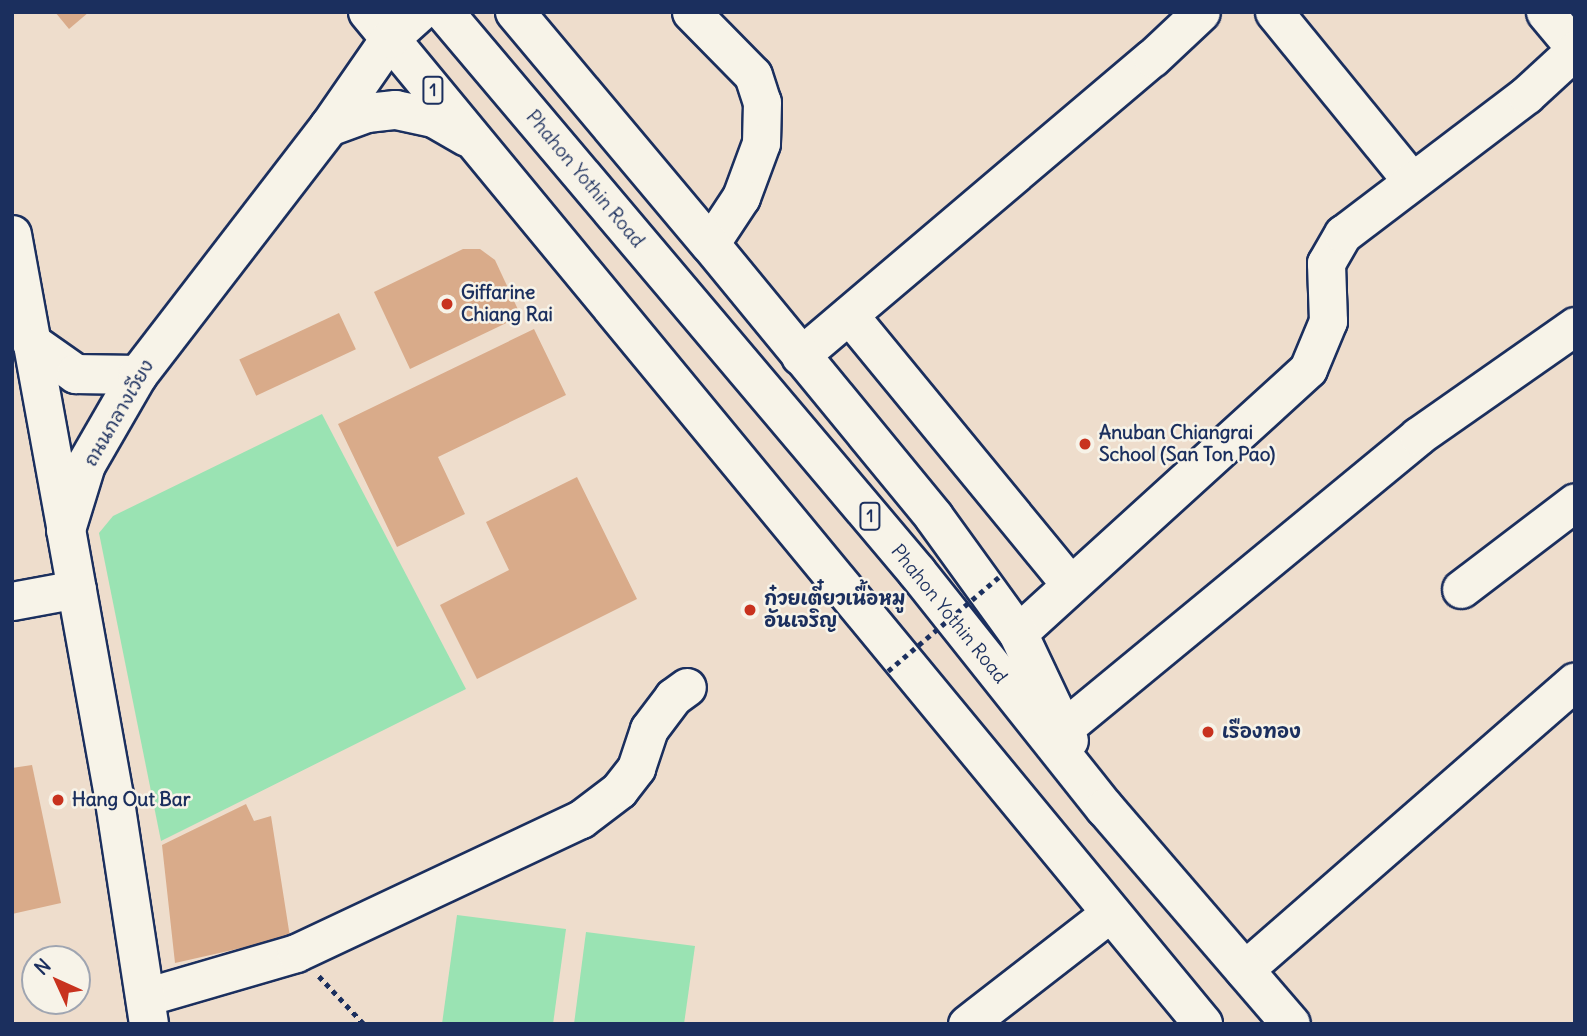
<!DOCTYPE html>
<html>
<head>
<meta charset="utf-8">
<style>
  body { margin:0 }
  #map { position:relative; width:1587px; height:1036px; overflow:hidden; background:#edc; font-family:Delius,"Playpen Sans Thai",sans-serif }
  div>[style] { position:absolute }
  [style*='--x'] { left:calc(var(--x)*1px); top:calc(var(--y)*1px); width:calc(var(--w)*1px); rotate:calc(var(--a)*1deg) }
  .green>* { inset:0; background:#9ae3b3 }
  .building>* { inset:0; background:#d9ab8a; transform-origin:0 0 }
  .path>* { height:4.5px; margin-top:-2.25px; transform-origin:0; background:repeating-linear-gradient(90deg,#1b2f5e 0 5px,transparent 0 10px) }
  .roads { filter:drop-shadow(2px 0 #1b2f5e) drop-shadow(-2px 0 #1b2f5e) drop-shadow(0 2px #1b2f5e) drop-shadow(0 -2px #1b2f5e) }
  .minor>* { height:37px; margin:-18.5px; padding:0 18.5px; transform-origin:18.5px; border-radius:18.5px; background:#f7f3e8 }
  .major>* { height:38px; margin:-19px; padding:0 19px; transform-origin:19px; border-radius:19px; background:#f7f3e8 }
  .path-bridge>* { height:4.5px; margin-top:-2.25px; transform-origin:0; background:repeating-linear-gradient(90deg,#1b2f5e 0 5px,transparent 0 10px) }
  .dots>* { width:19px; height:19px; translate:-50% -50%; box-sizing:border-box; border:4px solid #f7f3e8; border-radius:50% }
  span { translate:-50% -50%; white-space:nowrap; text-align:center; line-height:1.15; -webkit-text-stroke:5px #f7f3e8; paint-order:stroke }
  .shield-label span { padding:2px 5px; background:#f7f3e8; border:2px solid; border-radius:5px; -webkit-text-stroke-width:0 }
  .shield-label { font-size:18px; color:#1b2f5e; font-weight:700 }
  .street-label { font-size:19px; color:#1b2f5e }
  .poi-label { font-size:19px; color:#1b2f5e; font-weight:700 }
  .left { translate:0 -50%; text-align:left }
  .frame { position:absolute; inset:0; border:14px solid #1b2f5e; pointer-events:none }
  .north { position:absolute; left:21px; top:945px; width:70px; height:70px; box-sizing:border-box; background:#f7f3e8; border:2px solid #9fa5b1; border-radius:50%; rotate:315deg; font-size:19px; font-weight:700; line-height:28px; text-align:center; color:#1b2f5e }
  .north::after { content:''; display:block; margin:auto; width:24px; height:32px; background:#c8321e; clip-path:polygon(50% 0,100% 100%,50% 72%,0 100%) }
</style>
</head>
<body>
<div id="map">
  <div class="green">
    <div style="clip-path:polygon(322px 414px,466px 689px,161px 841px,99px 533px,113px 516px)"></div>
    <div style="clip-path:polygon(457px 915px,566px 929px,553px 1024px,442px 1024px)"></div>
    <div style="clip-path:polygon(586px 932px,695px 946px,684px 1024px,574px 1024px)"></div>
  </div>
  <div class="building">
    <div style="clip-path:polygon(55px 12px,89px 12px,69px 29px)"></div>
    <div style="clip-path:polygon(463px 249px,480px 249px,495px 260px,521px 316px,410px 369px,374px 292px)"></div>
    <div style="left:339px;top:313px;width:40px;height:110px;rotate:65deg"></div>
    <div style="clip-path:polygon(534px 329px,566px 395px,438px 457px,465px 514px,397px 547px,338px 424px)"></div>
    <div style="clip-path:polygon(577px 477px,637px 599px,477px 679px,440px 605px,509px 570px,486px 522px)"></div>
    <div style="clip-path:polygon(32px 765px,61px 903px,12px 914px,12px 768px)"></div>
    <div style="clip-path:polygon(246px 804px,254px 821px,271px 816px,290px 937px,175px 963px,162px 845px)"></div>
  </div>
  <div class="path">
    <div style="--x:319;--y:976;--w:66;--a:46.8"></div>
  </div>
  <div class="roads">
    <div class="minor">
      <div style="--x:691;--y:12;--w:88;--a:45.5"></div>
      <div style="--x:753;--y:75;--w:28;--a:72"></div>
      <div style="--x:762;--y:102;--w:41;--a:91.4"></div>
      <div style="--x:761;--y:143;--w:58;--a:110.3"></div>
      <div style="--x:741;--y:197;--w:56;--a:123.4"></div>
      <div style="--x:1274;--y:12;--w:218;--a:50.8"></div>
      <div style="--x:1545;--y:12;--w:47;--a:50.2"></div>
      <div style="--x:12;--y:234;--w:301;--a:79.7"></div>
      <div style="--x:849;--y:315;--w:348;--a:50.6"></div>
      <div style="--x:800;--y:356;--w:461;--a:-40.3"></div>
      <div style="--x:1152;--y:58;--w:67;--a:-43.2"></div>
      <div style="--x:1461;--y:589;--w:143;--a:-37.3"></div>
      <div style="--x:12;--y:601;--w:66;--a:-10.5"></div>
      <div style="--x:1018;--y:633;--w:392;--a:-42.3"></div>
      <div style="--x:1308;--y:369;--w:52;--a:-67.4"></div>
      <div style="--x:1328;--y:321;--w:58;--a:-92"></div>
      <div style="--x:1326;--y:263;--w:34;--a:-60"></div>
      <div style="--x:1343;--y:234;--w:230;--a:-37.2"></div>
      <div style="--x:1526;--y:95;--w:67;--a:-42.6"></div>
      <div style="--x:1063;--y:729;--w:460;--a:-39.5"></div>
      <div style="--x:1418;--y:436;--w:192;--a:-35"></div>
      <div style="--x:1244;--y:970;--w:439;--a:-41.1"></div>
      <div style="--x:145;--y:997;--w:157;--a:-16.2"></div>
      <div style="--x:296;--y:953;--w:315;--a:-25.2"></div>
      <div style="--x:581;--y:819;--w:48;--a:-37.3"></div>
      <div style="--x:619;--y:790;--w:28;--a:-52"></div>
      <div style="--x:636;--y:768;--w:41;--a:-71.6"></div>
      <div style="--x:649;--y:729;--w:40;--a:-53"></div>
      <div style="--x:673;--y:697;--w:17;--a:-36"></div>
      <div style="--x:967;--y:1024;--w:181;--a:-37.8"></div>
    </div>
    <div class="major">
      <div style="--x:368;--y:12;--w:1312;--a:50.47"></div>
      <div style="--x:444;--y:12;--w:733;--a:49.81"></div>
      <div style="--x:917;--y:572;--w:302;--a:51.5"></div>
      <div style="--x:1105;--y:808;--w:285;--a:49.3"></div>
      <div style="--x:515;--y:12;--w:303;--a:50"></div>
      <div style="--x:710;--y:244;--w:353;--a:50.6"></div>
      <div style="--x:934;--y:517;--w:143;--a:54.1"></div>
      <div style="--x:1018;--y:633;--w:119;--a:64.7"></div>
      <div style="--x:329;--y:127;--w:40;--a:-20.2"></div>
      <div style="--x:367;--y:113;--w:29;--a:-6"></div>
      <div style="--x:396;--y:110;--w:39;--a:12"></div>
      <div style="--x:434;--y:118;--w:38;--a:30"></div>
      <div style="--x:32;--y:343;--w:54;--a:35.2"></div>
      <div style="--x:76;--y:374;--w:62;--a:0.9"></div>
      <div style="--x:149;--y:1024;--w:231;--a:-98.7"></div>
      <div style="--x:114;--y:796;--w:270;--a:-100.2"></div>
      <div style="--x:66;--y:530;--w:68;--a:-72.9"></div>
      <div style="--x:86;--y:465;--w:104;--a:-60"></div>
      <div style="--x:138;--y:375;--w:313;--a:-52.4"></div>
      <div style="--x:329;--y:127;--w:107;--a:-55.3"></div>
      <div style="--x:390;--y:39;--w:40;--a:-42"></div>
    </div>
  </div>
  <div class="path-bridge">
    <div style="--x:888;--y:671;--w:147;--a:-40.3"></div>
  </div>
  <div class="dots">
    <div style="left:447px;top:304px;background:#c8321e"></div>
    <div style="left:1085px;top:444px;background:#c8321e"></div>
    <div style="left:750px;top:610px;background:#c8321e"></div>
    <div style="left:1208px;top:732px;background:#c8321e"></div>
    <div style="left:58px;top:800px;background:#c8321e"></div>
  </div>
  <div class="shield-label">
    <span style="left:433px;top:90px">1</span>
    <span style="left:870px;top:516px">1</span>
  </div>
  <div class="street-label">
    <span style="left:585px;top:179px;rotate:50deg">Phahon Yothin Road</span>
    <span style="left:119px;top:413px;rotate:-60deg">ถนนกลางเวียง</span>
    <span style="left:949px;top:614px;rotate:51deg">Phahon Yothin Road</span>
  </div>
  <div class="poi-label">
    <span class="left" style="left:461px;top:304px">Giffarine<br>Chiang Rai</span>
    <span class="left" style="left:1099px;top:444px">Anuban Chiangrai<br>School (San Ton Pao)</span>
    <span class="left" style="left:764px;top:610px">ก๋วยเตี๋ยวเนื้อหมู<br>อันเจริญ</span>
    <span class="left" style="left:1222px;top:732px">เรืองทอง</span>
    <span class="left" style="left:72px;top:800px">Hang Out Bar</span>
  </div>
  <div class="frame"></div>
  <div class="north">N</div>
</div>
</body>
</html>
